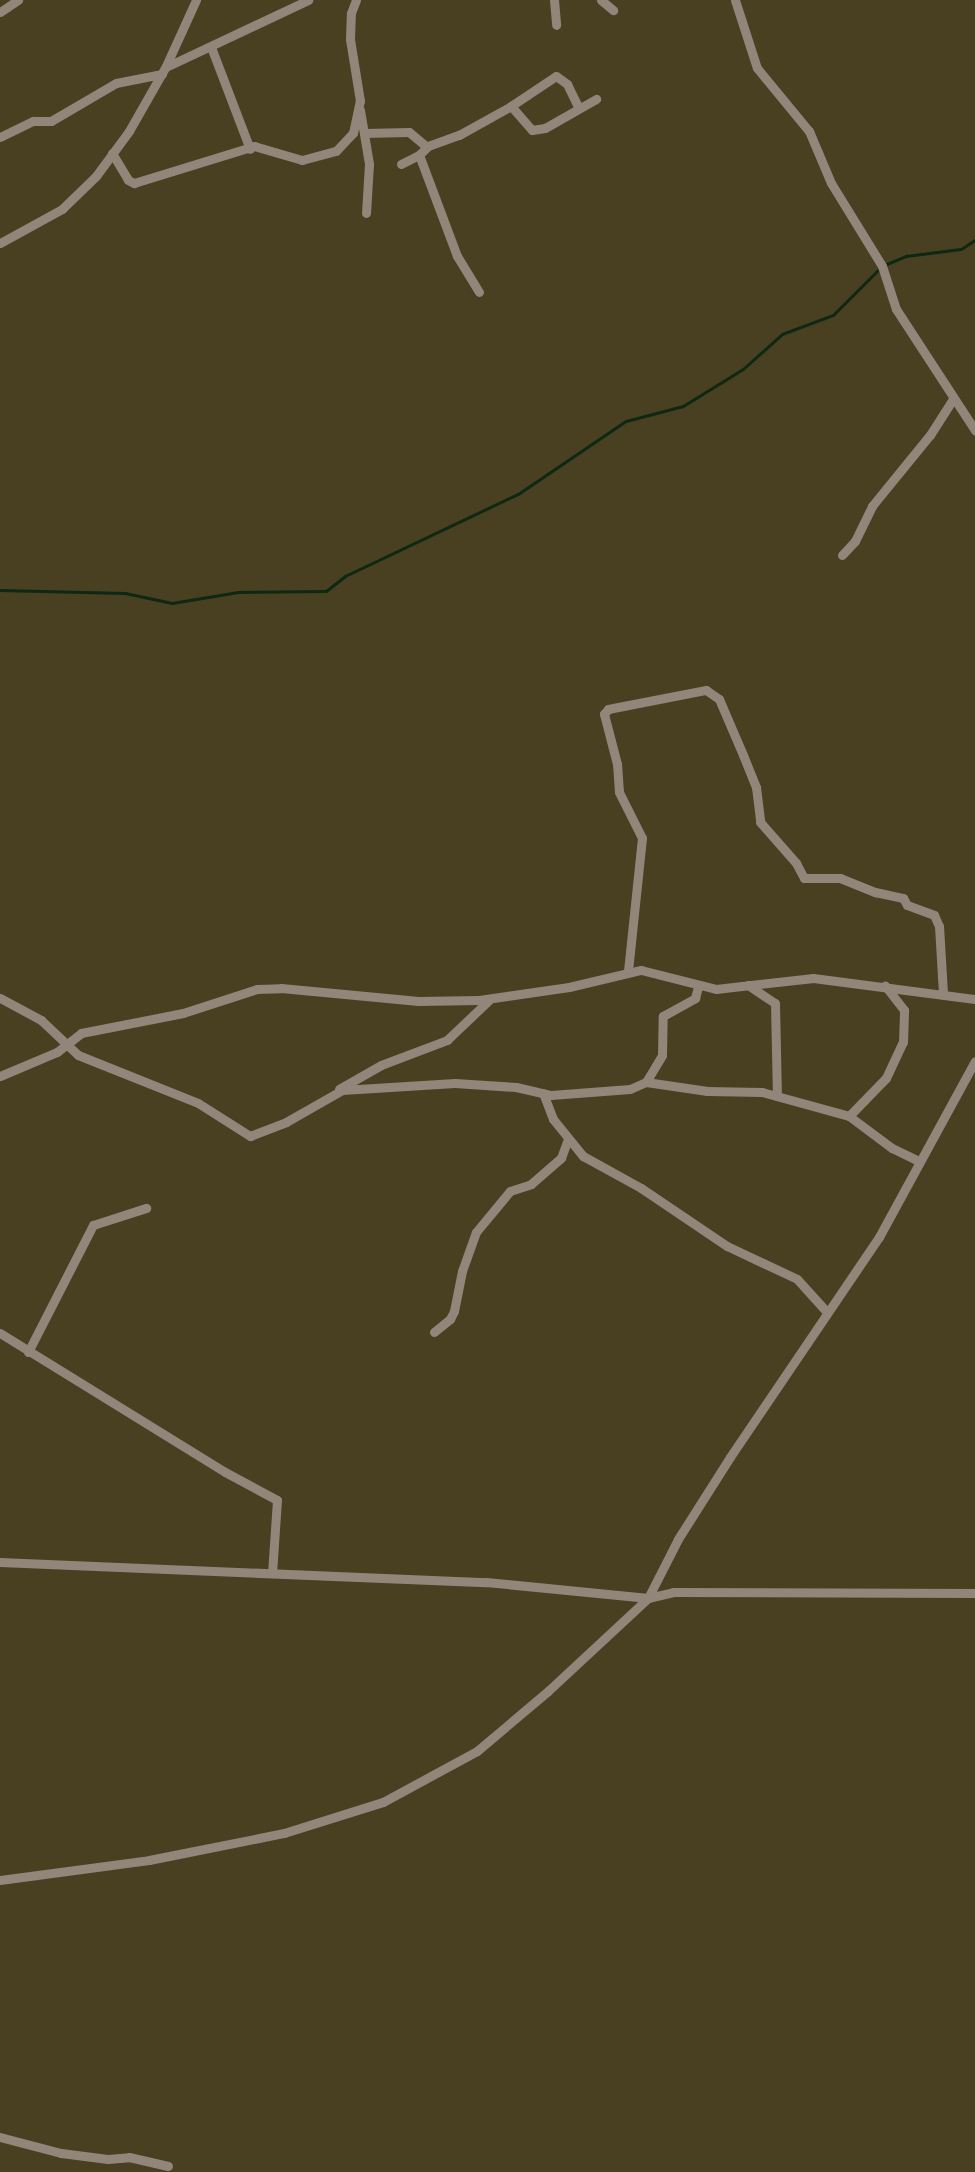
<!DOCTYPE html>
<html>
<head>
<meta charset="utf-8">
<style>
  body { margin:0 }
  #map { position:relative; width:975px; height:2172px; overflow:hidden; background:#3d371f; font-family:"PT Sans Narrow",sans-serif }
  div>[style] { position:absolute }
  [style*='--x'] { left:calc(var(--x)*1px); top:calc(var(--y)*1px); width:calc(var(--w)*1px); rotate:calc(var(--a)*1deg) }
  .built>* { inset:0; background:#484021; transform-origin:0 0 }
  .stream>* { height:3px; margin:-1.5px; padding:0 1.5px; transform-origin:1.5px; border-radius:1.5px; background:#0e2813 }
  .minor>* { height:9px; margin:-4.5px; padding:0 4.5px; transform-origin:4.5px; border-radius:4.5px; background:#918679 }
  span { translate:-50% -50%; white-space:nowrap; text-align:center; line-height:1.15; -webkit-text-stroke:6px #3d371f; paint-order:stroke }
</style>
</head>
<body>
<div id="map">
  <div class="built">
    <div style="left:0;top:0;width:975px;height:2172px"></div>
  </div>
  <div class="stream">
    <div style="--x:0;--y:590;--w:125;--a:1.4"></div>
    <div style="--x:125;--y:593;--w:48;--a:12"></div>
    <div style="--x:172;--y:603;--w:67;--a:-9.5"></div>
    <div style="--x:238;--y:592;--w:88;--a:-0.7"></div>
    <div style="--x:326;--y:591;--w:24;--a:-38"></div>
    <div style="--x:345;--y:576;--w:191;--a:-25.4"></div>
    <div style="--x:518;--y:494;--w:130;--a:-34.1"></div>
    <div style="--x:626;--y:421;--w:59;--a:-14.7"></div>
    <div style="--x:683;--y:406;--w:70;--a:-31.7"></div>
    <div style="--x:743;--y:369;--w:52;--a:-41.9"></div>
    <div style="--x:782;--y:334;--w:54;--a:-20.4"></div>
    <div style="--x:833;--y:315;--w:69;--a:-45"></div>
    <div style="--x:882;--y:266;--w:26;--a:-23"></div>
    <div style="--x:906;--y:256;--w:55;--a:-7.3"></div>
    <div style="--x:961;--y:249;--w:17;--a:-33"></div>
  </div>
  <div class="minor">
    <div style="--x:554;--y:0;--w:25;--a:85"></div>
    <div style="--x:601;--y:0;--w:16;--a:40"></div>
    <div style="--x:735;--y:0;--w:71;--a:72.1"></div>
    <div style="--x:757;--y:68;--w:82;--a:50.5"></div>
    <div style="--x:809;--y:131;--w:56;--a:67.1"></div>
    <div style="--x:831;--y:183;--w:97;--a:58.4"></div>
    <div style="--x:882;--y:266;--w:45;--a:72"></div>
    <div style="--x:896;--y:309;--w:145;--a:56.9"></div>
    <div style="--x:0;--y:12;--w:22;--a:-34"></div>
    <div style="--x:211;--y:47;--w:109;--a:69.1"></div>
    <div style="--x:168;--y:66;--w:155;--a:-25.2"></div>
    <div style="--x:511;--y:106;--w:54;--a:-33.7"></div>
    <div style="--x:556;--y:76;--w:14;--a:36"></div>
    <div style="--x:567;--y:84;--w:25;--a:64"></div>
    <div style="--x:360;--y:110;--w:55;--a:80.5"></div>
    <div style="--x:369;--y:164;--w:49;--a:93.5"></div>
    <div style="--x:364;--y:133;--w:45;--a:-1.3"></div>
    <div style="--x:409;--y:132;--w:23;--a:40"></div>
    <div style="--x:0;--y:137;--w:37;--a:-26"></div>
    <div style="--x:33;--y:121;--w:18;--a:0"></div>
    <div style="--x:51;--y:121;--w:75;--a:-30.3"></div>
    <div style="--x:116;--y:83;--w:47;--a:-11.1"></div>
    <div style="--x:112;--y:153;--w:31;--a:59"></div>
    <div style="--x:128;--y:180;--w:7;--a:27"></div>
    <div style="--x:134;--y:183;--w:126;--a:-17.1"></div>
    <div style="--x:254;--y:146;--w:50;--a:16.3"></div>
    <div style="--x:302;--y:160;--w:35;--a:-15"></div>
    <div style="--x:336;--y:151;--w:25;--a:-47"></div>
    <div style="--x:353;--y:133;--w:33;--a:-78"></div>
    <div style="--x:360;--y:101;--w:63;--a:-99.2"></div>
    <div style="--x:350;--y:39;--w:26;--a:-88"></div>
    <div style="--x:351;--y:13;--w:14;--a:-69"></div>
    <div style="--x:401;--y:164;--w:20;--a:-27"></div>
    <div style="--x:0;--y:243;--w:71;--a:-28.7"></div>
    <div style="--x:62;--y:209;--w:47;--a:-44.1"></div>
    <div style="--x:96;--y:176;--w:56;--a:-53.7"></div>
    <div style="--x:129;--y:131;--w:73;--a:-60.3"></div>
    <div style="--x:165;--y:68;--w:75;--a:-65.5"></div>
    <div style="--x:479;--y:292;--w:42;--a:-121.4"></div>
    <div style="--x:457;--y:256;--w:108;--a:-110.6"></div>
    <div style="--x:419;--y:155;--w:13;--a:-45"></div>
    <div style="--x:428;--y:146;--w:33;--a:-20"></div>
    <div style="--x:459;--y:135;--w:60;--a:-29.1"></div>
    <div style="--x:511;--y:106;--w:32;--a:49"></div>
    <div style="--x:532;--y:130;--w:13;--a:-9"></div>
    <div style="--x:545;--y:128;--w:59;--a:-29.6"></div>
    <div style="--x:842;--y:555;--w:19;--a:-47"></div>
    <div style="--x:855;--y:541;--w:39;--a:-64"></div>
    <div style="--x:872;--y:506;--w:92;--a:-50.8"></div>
    <div style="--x:930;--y:435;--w:43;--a:-57.4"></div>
    <div style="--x:628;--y:971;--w:134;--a:-84"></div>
    <div style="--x:642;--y:838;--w:51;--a:-116.6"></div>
    <div style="--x:619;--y:792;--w:28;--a:-94"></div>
    <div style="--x:617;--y:764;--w:52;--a:-104.6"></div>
    <div style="--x:604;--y:714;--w:6;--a:-51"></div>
    <div style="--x:608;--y:709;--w:100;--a:-11"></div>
    <div style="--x:706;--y:690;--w:16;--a:35"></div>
    <div style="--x:719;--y:699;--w:61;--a:66.8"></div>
    <div style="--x:743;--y:755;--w:35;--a:68"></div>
    <div style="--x:756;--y:787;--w:35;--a:83"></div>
    <div style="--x:760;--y:822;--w:55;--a:48.7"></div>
    <div style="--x:796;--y:863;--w:17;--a:62"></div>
    <div style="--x:804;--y:878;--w:36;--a:0"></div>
    <div style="--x:840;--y:878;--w:38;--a:22"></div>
    <div style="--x:875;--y:892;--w:29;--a:12"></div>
    <div style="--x:903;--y:898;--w:8;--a:60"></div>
    <div style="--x:907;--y:905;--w:29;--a:20"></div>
    <div style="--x:934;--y:915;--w:12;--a:66"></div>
    <div style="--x:939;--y:926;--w:67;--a:86.6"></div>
    <div style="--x:748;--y:985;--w:32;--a:34"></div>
    <div style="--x:775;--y:1003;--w:93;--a:88.8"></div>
    <div style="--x:0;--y:998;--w:47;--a:28.2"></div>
    <div style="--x:41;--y:1020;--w:51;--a:43.4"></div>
    <div style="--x:78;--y:1055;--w:129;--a:21.8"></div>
    <div style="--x:198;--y:1103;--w:62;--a:32.4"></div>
    <div style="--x:250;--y:1136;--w:39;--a:-21"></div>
    <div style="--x:286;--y:1122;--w:64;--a:-29.7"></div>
    <div style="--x:342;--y:1090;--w:113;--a:-3.5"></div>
    <div style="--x:455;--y:1083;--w:61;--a:3.8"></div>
    <div style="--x:516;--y:1087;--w:36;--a:13"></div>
    <div style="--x:551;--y:1095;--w:79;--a:-4.3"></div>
    <div style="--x:630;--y:1089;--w:17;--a:-24"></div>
    <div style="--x:646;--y:1082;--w:62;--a:8.4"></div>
    <div style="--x:707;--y:1091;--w:55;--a:1"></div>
    <div style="--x:762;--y:1092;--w:90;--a:15.4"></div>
    <div style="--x:849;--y:1116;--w:54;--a:36.7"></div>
    <div style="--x:892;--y:1148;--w:30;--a:26"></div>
    <div style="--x:0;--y:1076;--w:62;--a:-22.8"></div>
    <div style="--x:57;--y:1052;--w:31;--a:-38"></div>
    <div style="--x:81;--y:1033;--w:104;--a:-11.1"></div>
    <div style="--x:183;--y:1013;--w:78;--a:-18"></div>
    <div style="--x:257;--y:989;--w:24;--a:-2"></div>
    <div style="--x:281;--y:988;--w:138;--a:5.4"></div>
    <div style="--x:418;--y:1001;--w:61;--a:-0.9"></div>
    <div style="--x:479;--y:1000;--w:91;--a:-8.2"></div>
    <div style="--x:569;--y:987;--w:74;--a:-13.3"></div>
    <div style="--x:641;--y:970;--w:77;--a:14.2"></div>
    <div style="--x:716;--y:989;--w:98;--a:-6.5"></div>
    <div style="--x:813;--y:978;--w:163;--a:7.4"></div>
    <div style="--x:646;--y:1082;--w:31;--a:-59"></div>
    <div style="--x:662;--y:1055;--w:39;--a:-89"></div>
    <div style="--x:663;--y:1016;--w:37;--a:-29"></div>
    <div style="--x:695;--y:998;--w:11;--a:-75"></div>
    <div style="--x:339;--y:1089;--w:48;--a:-29.7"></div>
    <div style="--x:381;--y:1065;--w:71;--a:-20.7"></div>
    <div style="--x:447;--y:1040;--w:58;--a:-43.6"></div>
    <div style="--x:543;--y:1093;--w:28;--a:69"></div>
    <div style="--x:553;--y:1119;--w:48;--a:51"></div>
    <div style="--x:583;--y:1156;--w:66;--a:28.9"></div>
    <div style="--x:641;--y:1188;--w:104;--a:34"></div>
    <div style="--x:727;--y:1246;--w:77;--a:25.2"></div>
    <div style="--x:797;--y:1279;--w:43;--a:47.8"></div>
    <div style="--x:849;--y:1116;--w:53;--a:-45.8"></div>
    <div style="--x:886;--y:1078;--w:40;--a:-65"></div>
    <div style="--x:903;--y:1042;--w:32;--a:-88"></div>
    <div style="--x:904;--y:1010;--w:31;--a:-128"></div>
    <div style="--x:434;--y:1332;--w:21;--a:-39"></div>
    <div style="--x:450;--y:1319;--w:9;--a:-63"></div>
    <div style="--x:454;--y:1311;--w:41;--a:-78.7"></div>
    <div style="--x:462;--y:1271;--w:41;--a:-70.3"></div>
    <div style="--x:476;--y:1232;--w:53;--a:-50.3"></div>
    <div style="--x:510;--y:1191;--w:22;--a:-18"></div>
    <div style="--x:531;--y:1184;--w:40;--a:-41"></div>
    <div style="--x:561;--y:1158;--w:20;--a:-70"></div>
    <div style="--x:0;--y:1333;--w:264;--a:31.7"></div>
    <div style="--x:225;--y:1472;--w:59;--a:28.3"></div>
    <div style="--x:277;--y:1500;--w:73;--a:93.9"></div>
    <div style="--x:28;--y:1352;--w:143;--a:-62.9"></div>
    <div style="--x:93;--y:1225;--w:56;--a:-17.8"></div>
    <div style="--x:0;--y:1562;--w:486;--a:2.4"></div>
    <div style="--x:486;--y:1582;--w:163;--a:5.6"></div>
    <div style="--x:648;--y:1598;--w:66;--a:-63"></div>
    <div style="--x:678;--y:1539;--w:97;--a:-57.6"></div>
    <div style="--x:730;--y:1457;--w:266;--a:-55.9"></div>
    <div style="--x:879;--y:1237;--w:200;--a:-61.4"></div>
    <div style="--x:0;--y:1880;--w:150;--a:-7.6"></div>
    <div style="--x:149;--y:1860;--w:138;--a:-11.3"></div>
    <div style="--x:284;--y:1833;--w:104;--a:-17.4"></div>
    <div style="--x:383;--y:1802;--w:107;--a:-28.5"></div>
    <div style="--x:477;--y:1751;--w:93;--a:-40.2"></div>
    <div style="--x:548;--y:1691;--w:137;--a:-42.9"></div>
    <div style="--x:648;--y:1598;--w:26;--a:-13"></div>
    <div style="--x:673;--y:1592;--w:302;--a:0.2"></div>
    <div style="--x:0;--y:2137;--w:63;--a:14.7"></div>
    <div style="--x:61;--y:2153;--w:47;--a:7.3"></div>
    <div style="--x:108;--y:2159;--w:21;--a:-5"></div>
    <div style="--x:129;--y:2157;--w:40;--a:13"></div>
  </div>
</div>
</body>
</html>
